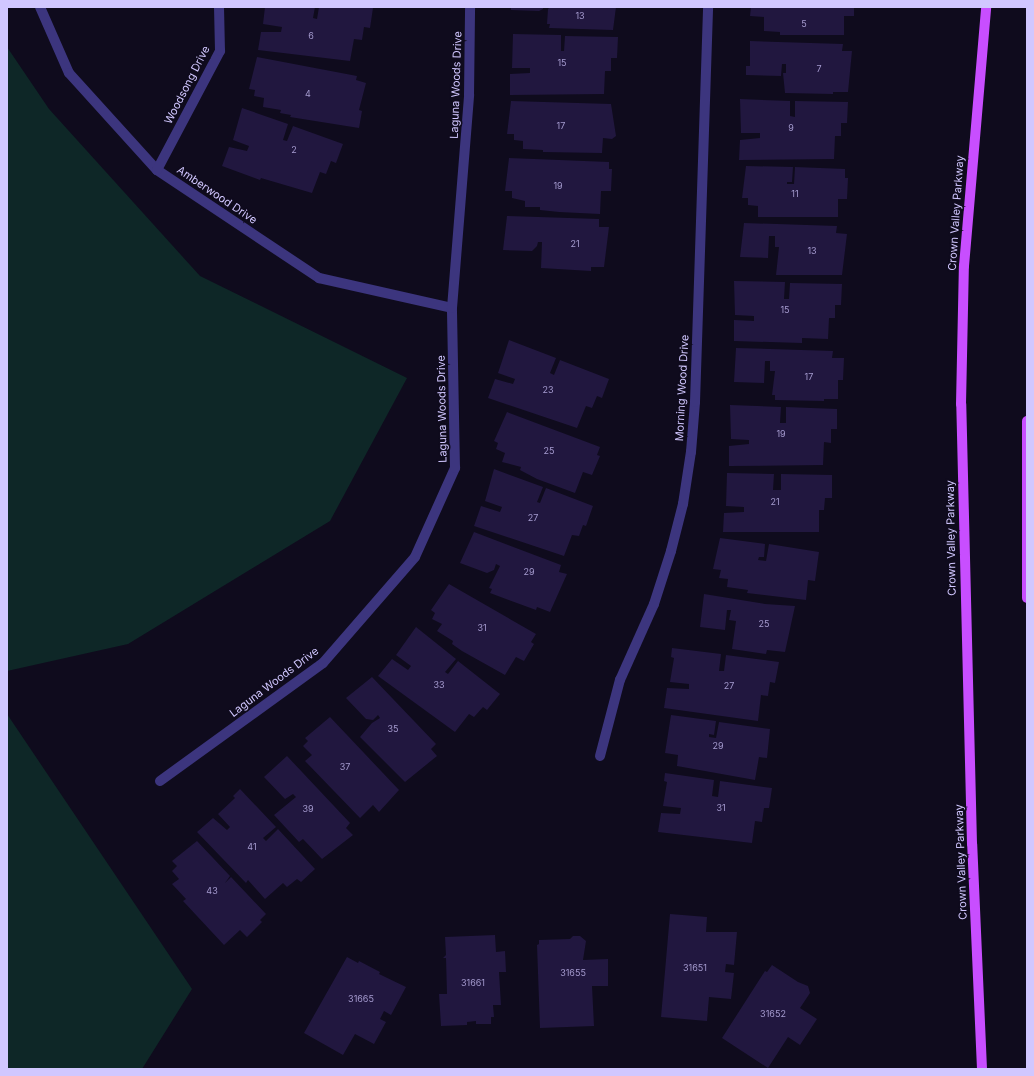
<!DOCTYPE html>
<html>
<head>
<meta charset="utf-8">
<style>
  body { margin:0 }
  #map { position:relative; width:1034px; height:1076px; overflow:hidden; background:#0f0b1d; font-family:Inter,sans-serif }
  div>[style] { position:absolute }
  [style*='--x'] { left:calc(var(--x)*1px); top:calc(var(--y)*1px); width:calc(var(--w)*1px); rotate:calc(var(--a)*1deg) }
  .green>* { inset:0; background:#0e2727 }
  .building>* { inset:0; background:#21173f }
  .minor>* { height:10px; margin:-5px; padding:0 5px; transform-origin:5px; border-radius:5px; background:#3c357e }
  .major>* { height:10px; margin:-5px; padding:0 5px; transform-origin:5px; border-radius:5px; background:#c84eff }
  span { translate:-50% -50%; white-space:nowrap; text-align:center; line-height:1.15; -webkit-text-stroke:3.5px #0f0b1d; paint-order:stroke }
  .number-label { font-size:9px; color:#a59bcf }
  .number-label span { -webkit-text-stroke-width:0 }
  .street-label { font-size:11px; color:#d1c7ff }
  .frame { position:absolute; inset:0; border:8px solid #d1c7ff; pointer-events:none }
</style>
</head>
<body>
<div id="map">
  <div class="green">
    <div style="clip-path:polygon(7px 47px,49px 109px,200px 276px,407px 378px,330px 521px,128px 644px,7px 671px)"></div>
    <div style="clip-path:polygon(7px 714px,192px 989px,142px 1069px,7px 1069px)"></div>
  </div>
  <div class="building">
    <div style="clip-path:polygon(265px 7px,315px 7px,313px 18px,317px 19px,319px 7px,373px 8px,370px 28px,364px 27px,362px 40px,354px 39px,350px 61px,258px 50px,261px 32px,281px 32px,282px 27px,263px 24px)"></div>
    <div style="clip-path:polygon(511px 7px,543px 7px,543px 9px,539px 11px,511px 10px)"></div>
    <div style="clip-path:polygon(550px 7px,616px 7px,613px 30px,549px 28px,550px 24px,547px 24px,548px 9px)"></div>
    <div style="clip-path:polygon(751px 7px,854px 7px,854px 16px,844px 16px,844px 35px,780px 35px,780px 32px,764px 31px,764px 17px,750px 16px)"></div>
    <div style="clip-path:polygon(513px 34px,561px 35px,561px 51px,564px 51px,565px 36px,618px 37px,617px 58px,611px 58px,611px 71px,605px 71px,604px 94px,510px 95px,510px 74px,530px 73px,530px 68px,512px 68px)"></div>
    <div style="clip-path:polygon(750px 41px,843px 44px,842px 51px,852px 51px,848px 92px,833px 92px,833px 94px,785px 93px,783px 73px,786px 73px,786px 64px,782px 64px,781px 76px,746px 75px,746px 66px,750px 66px)"></div>
    <div style="clip-path:polygon(257px 57px,357px 76px,356px 80px,366px 83px,359px 110px,362px 111px,359px 128px,290px 117px,291px 115px,280px 113px,281px 110px,263px 107px,264px 98px,254px 96px,255px 90px,249px 89px)"></div>
    <div style="clip-path:polygon(740px 99px,790px 101px,790px 116px,795px 117px,795px 101px,848px 102px,847px 123px,841px 123px,841px 136px,835px 136px,834px 159px,739px 160px,740px 140px,760px 138px,760px 133px,741px 133px)"></div>
    <div style="clip-path:polygon(511px 101px,611px 104px,616px 136px,612px 139px,603px 138px,602px 153px,543px 152px,543px 150px,523px 149px,523px 141px,514px 140px,514px 134px,507px 134px)"></div>
    <div style="clip-path:polygon(242px 108px,288px 124px,283px 140px,287px 141px,293px 126px,343px 144px,336px 163px,331px 161px,326px 174px,320px 172px,312px 193px,261px 178px,260px 180px,222px 166px,229px 147px,247px 151px,249px 146px,233px 140px)"></div>
    <div style="clip-path:polygon(509px 158px,609px 162px,609px 169px,612px 169px,611px 191px,601px 191px,600px 214px,559px 212px,540px 210px,540px 207px,525px 207px,525px 201px,512px 198px,512px 191px,505px 191px)"></div>
    <div style="clip-path:polygon(746px 166px,793px 167px,792px 182px,787px 182px,787px 184px,794px 184px,795px 167px,845px 169px,845px 178px,848px 178px,847px 199px,838px 199px,838px 217px,758px 217px,758px 206px,748px 205px,748px 198px,742px 198px)"></div>
    <div style="clip-path:polygon(507px 216px,599px 219px,599px 227px,609px 227px,604px 267px,591px 267px,591px 271px,541px 268px,542px 242px,538px 242px,537px 246px,532px 251px,503px 250px)"></div>
    <div style="clip-path:polygon(744px 223px,837px 226px,836px 233px,847px 234px,842px 275px,776px 275px,779px 247px,775px 247px,775px 236px,769px 236px,768px 258px,740px 257px)"></div>
    <div style="clip-path:polygon(734px 281px,785px 282px,784px 299px,789px 299px,790px 283px,842px 284px,841px 305px,835px 305px,835px 318px,829px 318px,828px 339px,802px 338px,802px 343px,734px 341px,734px 320px,754px 321px,754px 316px,735px 315px)"></div>
    <div style="clip-path:polygon(509px 340px,556px 358px,550px 373px,554px 375px,560px 360px,609px 379px,602px 398px,597px 396px,592px 408px,586px 406px,577px 428px,488px 398px,495px 379px,513px 384px,515px 379px,498px 373px)"></div>
    <div style="clip-path:polygon(736px 348px,833px 351px,832px 358px,844px 358px,843px 380px,838px 380px,838px 399px,824px 399px,824px 401px,775px 400px,775px 395px,772px 395px,775px 371px,770px 371px,770px 361px,765px 361px,764px 383px,734px 382px)"></div>
    <div style="clip-path:polygon(730px 405px,781px 407px,780px 423px,786px 423px,786px 407px,837px 409px,837px 429px,831px 429px,831px 443px,824px 442px,823px 465px,729px 466px,729px 446px,749px 444px,749px 440px,731px 439px)"></div>
    <div style="clip-path:polygon(507px 412px,600px 447px,597px 455px,600px 456px,592px 475px,583px 472px,575px 493px,537px 479px,520px 470px,521px 467px,502px 462px,505px 453px,496px 449px,498px 443px,494px 441px)"></div>
    <div style="clip-path:polygon(494px 469px,543px 487px,537px 502px,540px 503px,546px 488px,593px 506px,586px 526px,583px 525px,579px 536px,572px 535px,564px 556px,474px 526px,481px 506px,500px 512px,502px 507px,485px 501px)"></div>
    <div style="clip-path:polygon(727px 473px,774px 474px,773px 490px,781px 490px,781px 474px,832px 475px,832px 498px,825px 498px,824px 510px,819px 510px,819px 532px,723px 532px,724px 513px,744px 512px,744px 507px,726px 506px)"></div>
    <div style="clip-path:polygon(474px 532px,561px 565px,559px 572px,567px 574px,550px 612px,537px 607px,536px 610px,490px 593px,492px 589px,489px 588px,500px 566px,496px 564px,494px 570px,487px 573px,460px 563px)"></div>
    <div style="clip-path:polygon(720px 538px,765px 544px,764px 557px,759px 557px,758px 560px,766px 561px,769px 544px,819px 552px,815px 581px,808px 580px,806px 600px,747px 593px,748px 590px,727px 587px,728px 579px,719px 578px,721px 570px,713px 569px)"></div>
    <div style="clip-path:polygon(449px 584px,536px 634px,531px 642px,534px 644px,524px 661px,516px 657px,505px 675px,462px 651px,452px 644px,453px 641px,437px 631px,442px 624px,432px 619px,435px 613px,431px 610px)"></div>
    <div style="clip-path:polygon(704px 594px,765px 604px,795px 606px,785px 652px,767px 650px,766px 654px,732px 649px,736px 621px,729px 620px,731px 610px,727px 610px,725px 630px,700px 627px)"></div>
    <div style="clip-path:polygon(416px 627px,456px 659px,445px 672px,448px 674px,458px 661px,500px 694px,487px 710px,483px 707px,474px 717px,469px 714px,455px 732px,378px 676px,392px 659px,408px 670px,411px 666px,396px 655px)"></div>
    <div style="clip-path:polygon(672px 648px,721px 654px,719px 671px,724px 671px,726px 655px,779px 662px,775px 683px,770px 682px,768px 696px,761px 695px,758px 721px,664px 708px,667px 688px,689px 689px,689px 684px,670px 682px,674px 658px,671px 657px)"></div>
    <div style="clip-path:polygon(372px 677px,436px 744px,431px 749px,437px 756px,405px 782px,360px 737px,372px 723px,380px 718px,378px 715px,373px 720px,366px 719px,346px 698px)"></div>
    <div style="clip-path:polygon(671px 715px,716px 721px,714px 735px,709px 734px,709px 737px,716px 738px,719px 722px,770px 729px,767px 758px,759px 757px,755px 780px,677px 766px,678px 755px,665px 753px)"></div>
    <div style="clip-path:polygon(330px 717px,399px 790px,379px 812px,373px 805px,360px 818px,305px 761px,312px 755px,303px 746px,308px 741px,305px 738px)"></div>
    <div style="clip-path:polygon(287px 756px,350px 823px,346px 828px,353px 835px,322px 859px,303px 839px,299px 842px,274px 815px,296px 797px,293px 794px,285px 799px,264px 777px)"></div>
    <div style="clip-path:polygon(665px 773px,714px 780px,712px 796px,718px 797px,720px 781px,772px 788px,769px 808px,764px 808px,762px 822px,755px 821px,752px 843px,658px 832px,661px 813px,680px 814px,681px 808px,663px 806px,667px 782px,664px 781px)"></div>
    <div style="clip-path:polygon(240px 789px,276px 827px,263px 838px,266px 841px,278px 829px,315px 869px,301px 882px,297px 879px,287px 887px,283px 883px,265px 899px,248px 880px,246px 883px,197px 832px,213px 818px,227px 830px,230px 827px,218px 814px,235px 798px,233px 796px)"></div>
    <div style="clip-path:polygon(197px 841px,230px 876px,225px 883px,231px 877px,266px 914px,260px 920px,262px 922px,247px 937px,240px 930px,224px 945px,183px 901px,186px 899px,172px 884px,179px 879px,172px 871px,177px 866px,172px 861px)"></div>
    <div style="clip-path:polygon(670px 914px,707px 917px,706px 932px,737px 932px,734px 965px,726px 964px,725px 972px,734px 973px,731px 999px,709px 997px,707px 1021px,661px 1017px)"></div>
    <div style="clip-path:polygon(495px 935px,496px 952px,505px 951px,506px 972px,499px 972px,501px 1005px,493px 1005px,494px 1017px,491px 1017px,491px 1024px,476px 1024px,476px 1021px,467px 1022px,467px 1025px,441px 1026px,439px 994px,447px 994px,446px 958px,443px 958px,446px 955px,445px 937px)"></div>
    <div style="clip-path:polygon(573px 936px,580px 936px,586px 941px,583px 960px,608px 959px,608px 986px,592px 986px,594px 1026px,540px 1028px,537px 945px,539px 944px,539px 940px,570px 939px)"></div>
    <div style="clip-path:polygon(347px 957px,358px 963px,359px 961px,380px 972px,379px 974px,406px 987px,391px 1015px,384px 1011px,380px 1019px,386px 1022px,374px 1044px,355px 1034px,343px 1055px,304px 1033px)"></div>
    <div style="clip-path:polygon(772px 965px,798px 982px,808px 986px,810px 993px,800px 1008px,817px 1019px,800px 1045px,788px 1037px,768px 1068px,722px 1038px,765px 971px,767px 972px)"></div>
  </div>
  <div class="minor">
    <div style="--x:40;--y:7;--w:72;--a:66.3"></div>
    <div style="--x:69;--y:73;--w:131;--a:47.8"></div>
    <div style="--x:157;--y:170;--w:195;--a:33.7"></div>
    <div style="--x:319;--y:278;--w:136;--a:12.7"></div>
    <div style="--x:157;--y:170;--w:135;--a:-62.1"></div>
    <div style="--x:220;--y:51;--w:44;--a:-91.3"></div>
    <div style="--x:600;--y:756;--w:79;--a:-75.3"></div>
    <div style="--x:620;--y:680;--w:83;--a:-65.9"></div>
    <div style="--x:654;--y:604;--w:56;--a:-72.2"></div>
    <div style="--x:671;--y:551;--w:49;--a:-75.7"></div>
    <div style="--x:683;--y:504;--w:53;--a:-81.3"></div>
    <div style="--x:691;--y:452;--w:50;--a:-85.4"></div>
    <div style="--x:695;--y:402;--w:395;--a:-88.1"></div>
    <div style="--x:160;--y:781;--w:201;--a:-35.9"></div>
    <div style="--x:323;--y:663;--w:140;--a:-49"></div>
    <div style="--x:415;--y:557;--w:98;--a:-65.8"></div>
    <div style="--x:455;--y:468;--w:160;--a:-91.1"></div>
    <div style="--x:452;--y:308;--w:214;--a:-85.4"></div>
    <div style="--x:469;--y:95;--w:88;--a:-89.3"></div>
  </div>
  <div class="major">
    <div style="--x:1027;--y:421;--w:177;--a:90"></div>
    <div style="--x:982;--y:1069;--w:225;--a:-92.5"></div>
    <div style="--x:972;--y:844;--w:440;--a:-91.4"></div>
    <div style="--x:961;--y:404;--w:138;--a:-88.8"></div>
    <div style="--x:964;--y:266;--w:260;--a:-85.1"></div>
  </div>
  <div class="number-label">
    <span style="left:580px;top:16px">13</span>
    <span style="left:804px;top:24px">5</span>
    <span style="left:311px;top:36px">6</span>
    <span style="left:562px;top:63px">15</span>
    <span style="left:819px;top:69px">7</span>
    <span style="left:308px;top:94px">4</span>
    <span style="left:561px;top:126px">17</span>
    <span style="left:791px;top:128px">9</span>
    <span style="left:294px;top:150px">2</span>
    <span style="left:558px;top:186px">19</span>
    <span style="left:795px;top:194px">11</span>
    <span style="left:575px;top:244px">21</span>
    <span style="left:812px;top:251px">13</span>
    <span style="left:785px;top:310px">15</span>
    <span style="left:809px;top:377px">17</span>
    <span style="left:548px;top:390px">23</span>
    <span style="left:781px;top:434px">19</span>
    <span style="left:549px;top:451px">25</span>
    <span style="left:775px;top:502px">21</span>
    <span style="left:533px;top:518px">27</span>
    <span style="left:529px;top:572px">29</span>
    <span style="left:764px;top:624px">25</span>
    <span style="left:482px;top:628px">31</span>
    <span style="left:439px;top:685px">33</span>
    <span style="left:729px;top:686px">27</span>
    <span style="left:393px;top:729px">35</span>
    <span style="left:718px;top:746px">29</span>
    <span style="left:345px;top:767px">37</span>
    <span style="left:721px;top:808px">31</span>
    <span style="left:308px;top:809px">39</span>
    <span style="left:252px;top:847px">41</span>
    <span style="left:212px;top:891px">43</span>
    <span style="left:695px;top:968px">31651</span>
    <span style="left:573px;top:973px">31655</span>
    <span style="left:473px;top:983px">31661</span>
    <span style="left:361px;top:999px">31665</span>
    <span style="left:773px;top:1014px">31652</span>
  </div>
  <div class="street-label">
    <span style="left:187px;top:85px;rotate:-63deg">Woodsong Drive</span>
    <span style="left:456px;top:85px;rotate:-88deg">Laguna Woods Drive</span>
    <span style="left:217px;top:195px;rotate:34deg">Amberwood Drive</span>
    <span style="left:956px;top:213px;rotate:-86deg">Crown Valley Parkway</span>
    <span style="left:682px;top:388px;rotate:-87deg">Morning Wood Drive</span>
    <span style="left:442px;top:409px;rotate:-91deg">Laguna Woods Drive</span>
    <span style="left:951px;top:538px;rotate:-91deg">Crown Valley Parkway</span>
    <span style="left:274px;top:682px;rotate:-37deg">Laguna Woods Drive</span>
    <span style="left:961px;top:862px;rotate:-92deg">Crown Valley Parkway</span>
  </div>
  <div class="frame"></div>
</div>
</body>
</html>
